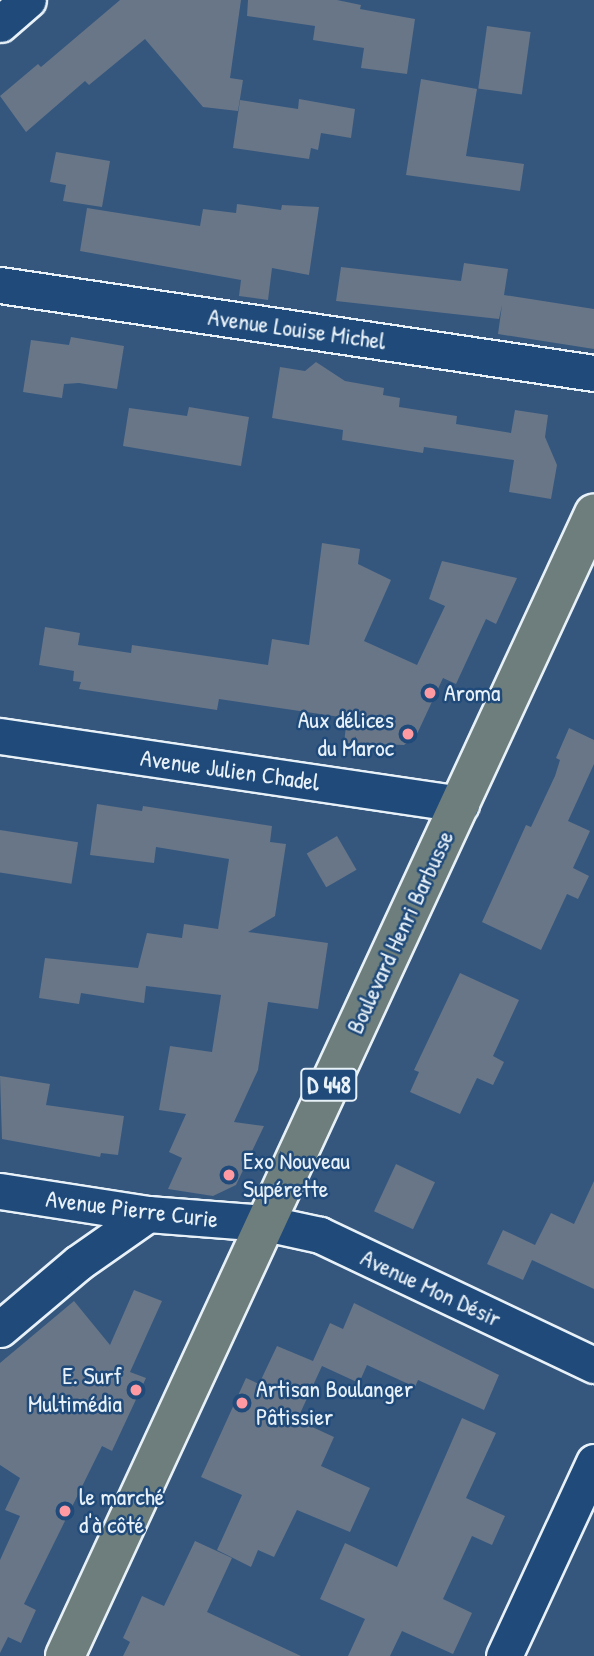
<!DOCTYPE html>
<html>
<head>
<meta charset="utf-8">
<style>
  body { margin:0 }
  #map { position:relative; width:594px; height:1656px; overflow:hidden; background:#35577e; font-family:"Patrick Hand",sans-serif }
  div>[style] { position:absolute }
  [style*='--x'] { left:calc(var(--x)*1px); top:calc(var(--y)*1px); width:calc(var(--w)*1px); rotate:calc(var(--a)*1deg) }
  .building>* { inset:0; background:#687688; transform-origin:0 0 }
  .roads { filter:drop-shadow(2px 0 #e8f1f8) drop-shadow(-2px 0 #e8f1f8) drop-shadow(0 2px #e8f1f8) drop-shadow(0 -2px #e8f1f8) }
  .minor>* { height:35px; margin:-17.5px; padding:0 17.5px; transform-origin:17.5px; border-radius:17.5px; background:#1f4a7a }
  .major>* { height:38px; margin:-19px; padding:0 19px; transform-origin:19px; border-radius:19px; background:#6d7e7c }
  .dots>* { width:19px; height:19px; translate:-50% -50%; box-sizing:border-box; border:4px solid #1f4a7a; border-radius:50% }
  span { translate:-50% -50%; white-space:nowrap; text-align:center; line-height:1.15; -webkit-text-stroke:5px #1f4a7a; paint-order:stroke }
  .shield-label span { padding:2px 5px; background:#1f4a7a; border:2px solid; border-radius:5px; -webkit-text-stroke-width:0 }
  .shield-label { font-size:23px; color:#e8f1f8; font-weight:700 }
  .street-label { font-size:24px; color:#e8f1f8 }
  .poi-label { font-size:24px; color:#e8f1f8 }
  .left { translate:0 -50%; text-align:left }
  .right { translate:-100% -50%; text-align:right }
</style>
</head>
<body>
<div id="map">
  <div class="building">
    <div style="clip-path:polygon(120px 0,241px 0,230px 78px,243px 80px,238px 111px,203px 107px,145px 39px,89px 85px,85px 81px,26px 132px,0 96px,38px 64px,41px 67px)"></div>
    <div style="clip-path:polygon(248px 0,337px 0,361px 5px,360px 9px,415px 19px,407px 74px,361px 68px,364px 48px,313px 40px,315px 26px,247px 16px)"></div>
    <div style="left:487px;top:26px;width:44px;height:63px;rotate:8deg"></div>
    <div style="clip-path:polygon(421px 79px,477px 89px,466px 156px,524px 164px,520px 191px,406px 175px)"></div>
    <div style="clip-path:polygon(299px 99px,355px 109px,351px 138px,321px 133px,318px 150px,311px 148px,309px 159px,233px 148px,240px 100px,298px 109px)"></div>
    <div style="clip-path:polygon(56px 152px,110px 161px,102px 207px,63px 201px,66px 185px,50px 182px)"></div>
    <div style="clip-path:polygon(237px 204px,281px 210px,282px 205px,319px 207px,309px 275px,272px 268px,268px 300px,239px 296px,241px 280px,80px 251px,87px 208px,200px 226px,203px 209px,236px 213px)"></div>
    <div style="clip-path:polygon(464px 263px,508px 269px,504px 295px,594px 309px,594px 349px,498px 334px,502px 305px,499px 319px,336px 301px,341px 267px,461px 281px)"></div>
    <div style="clip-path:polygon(71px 337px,124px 346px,117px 389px,79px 383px,64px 384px,62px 398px,23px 392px,31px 340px,69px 345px)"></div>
    <div style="clip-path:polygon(316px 362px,345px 381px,384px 388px,383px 395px,400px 398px,399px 407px,457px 416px,456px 424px,511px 433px,515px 410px,548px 415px,545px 437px,557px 465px,551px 499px,509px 492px,514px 460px,424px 447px,423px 453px,342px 440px,343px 430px,272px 418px,280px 367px,305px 371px)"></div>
    <div style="clip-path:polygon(189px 407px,249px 417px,241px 466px,123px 446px,129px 408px,187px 416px)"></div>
    <div style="clip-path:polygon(322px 543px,360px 549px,358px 564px,391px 580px,364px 641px,417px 665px,445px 606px,429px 599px,442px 561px,517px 578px,496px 624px,486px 619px,456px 684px,443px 678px,417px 734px,404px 745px,344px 743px,347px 718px,219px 699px,217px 710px,79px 689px,81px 682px,73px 681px,74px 671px,39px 665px,45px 627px,80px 633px,78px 645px,131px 653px,132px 645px,268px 665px,272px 639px,309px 645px)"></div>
    <div style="clip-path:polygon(569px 728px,594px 740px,594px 764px,568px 821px,590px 831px,573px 868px,589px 876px,578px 899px,567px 894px,541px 950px,482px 922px,526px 825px,531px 827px,555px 776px,560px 760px,556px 758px)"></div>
    <div style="clip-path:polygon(97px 804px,142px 811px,143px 806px,272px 826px,270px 842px,286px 844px,275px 916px,248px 932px,328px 943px,318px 1009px,268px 1002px,258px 1070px,234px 1122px,264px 1126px,236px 1185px,213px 1196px,168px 1189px,182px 1158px,169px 1152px,186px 1114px,159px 1110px,170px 1046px,212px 1052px,221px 995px,146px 986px,144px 1003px,81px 993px,79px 1004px,39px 998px,45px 958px,138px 968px,147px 933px,182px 938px,184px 924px,218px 929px,229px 859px,156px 847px,154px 863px,90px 855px)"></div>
    <div style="left:0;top:830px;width:79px;height:42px;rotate:9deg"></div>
    <div style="left:337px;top:836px;width:39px;height:35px;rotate:60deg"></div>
    <div style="clip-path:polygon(460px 973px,519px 1000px,493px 1056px,504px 1062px,493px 1085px,477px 1078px,460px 1114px,410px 1092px,419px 1072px,414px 1070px)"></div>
    <div style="clip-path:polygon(0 1076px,50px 1084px,46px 1105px,124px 1116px,118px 1155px,101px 1153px,100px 1157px,2px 1139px)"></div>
    <div style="left:396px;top:1164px;width:43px;height:52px;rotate:25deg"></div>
    <div style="clip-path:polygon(594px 1181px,594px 1289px,532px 1260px,523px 1280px,487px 1264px,503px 1230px,535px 1245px,551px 1213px,574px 1224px)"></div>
    <div style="clip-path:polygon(134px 1290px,162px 1301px,130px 1372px,146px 1378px,112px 1451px,102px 1446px,24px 1604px,36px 1610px,21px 1643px,8px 1637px,0 1653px,0 1560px,20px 1516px,5px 1510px,20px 1478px,0 1465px,0 1363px,74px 1301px,110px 1345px)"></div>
    <div style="clip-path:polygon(354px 1303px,499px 1375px,484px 1410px,418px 1380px,415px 1387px,367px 1365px,359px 1383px,322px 1366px,297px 1420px,334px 1437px,321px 1466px,370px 1488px,350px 1532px,297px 1510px,274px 1557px,258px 1550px,251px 1567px,217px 1550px,242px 1495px,201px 1477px,246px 1378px,259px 1384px,277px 1346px,313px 1361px,330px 1323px,343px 1329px)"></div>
    <div style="clip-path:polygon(462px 1418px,496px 1433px,466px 1498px,505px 1516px,492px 1545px,472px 1536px,443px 1599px,472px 1613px,453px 1654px,402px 1631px,390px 1656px,348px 1656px,365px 1619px,320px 1599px,345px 1543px,397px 1567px)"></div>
    <div style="clip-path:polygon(195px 1541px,232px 1558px,207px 1612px,301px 1656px,123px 1656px,130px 1642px,123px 1638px,142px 1596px,164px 1606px)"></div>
  </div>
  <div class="roads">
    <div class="minor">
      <div style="--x:0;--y:24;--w:37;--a:-41"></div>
      <div style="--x:0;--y:285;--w:600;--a:8.43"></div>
      <div style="--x:0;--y:736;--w:466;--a:8.4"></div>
      <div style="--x:0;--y:1191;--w:150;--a:8.8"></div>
      <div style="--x:148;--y:1214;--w:117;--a:4.4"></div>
      <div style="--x:265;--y:1223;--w:56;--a:12.3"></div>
      <div style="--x:320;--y:1235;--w:303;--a:25.4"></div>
      <div style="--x:0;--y:1329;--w:102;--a:-40.2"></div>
      <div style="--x:78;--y:1263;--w:85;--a:-35"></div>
      <div style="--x:504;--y:1656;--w:214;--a:-65.1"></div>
    </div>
    <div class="major">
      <div style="--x:65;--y:1656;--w:1259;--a:-65.15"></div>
    </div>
  </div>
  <div class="dots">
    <div style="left:430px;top:693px;background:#ff9aa2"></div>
    <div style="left:408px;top:734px;background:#ff9aa2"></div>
    <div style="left:229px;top:1175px;background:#ff9aa2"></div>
    <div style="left:136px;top:1390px;background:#ff9aa2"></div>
    <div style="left:242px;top:1403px;background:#ff9aa2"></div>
    <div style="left:65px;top:1511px;background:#ff9aa2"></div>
  </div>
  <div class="shield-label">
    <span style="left:329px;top:1085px">D 448</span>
  </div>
  <div class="street-label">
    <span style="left:297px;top:329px;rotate:8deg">Avenue Louise Michel</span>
    <span style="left:230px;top:770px;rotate:8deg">Avenue Julien Chadel</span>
    <span style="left:400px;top:932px;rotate:-65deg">Boulevard Henri Barbusse</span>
    <span style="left:132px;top:1209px;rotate:7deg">Avenue Pierre Curie</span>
    <span style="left:431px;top:1288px;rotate:25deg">Avenue Mon Désir</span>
  </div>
  <div class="poi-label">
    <span class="left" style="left:444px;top:693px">Aroma</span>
    <span class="right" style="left:394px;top:734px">Aux délices<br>du Maroc</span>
    <span class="left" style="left:243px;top:1175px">Exo Nouveau<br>Supérette</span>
    <span class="right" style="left:122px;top:1390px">E. Surf<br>Multimédia</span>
    <span class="left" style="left:256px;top:1403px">Artisan Boulanger<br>Pâtissier</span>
    <span class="left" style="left:79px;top:1511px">le marché<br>d'à côté</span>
  </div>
</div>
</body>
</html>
